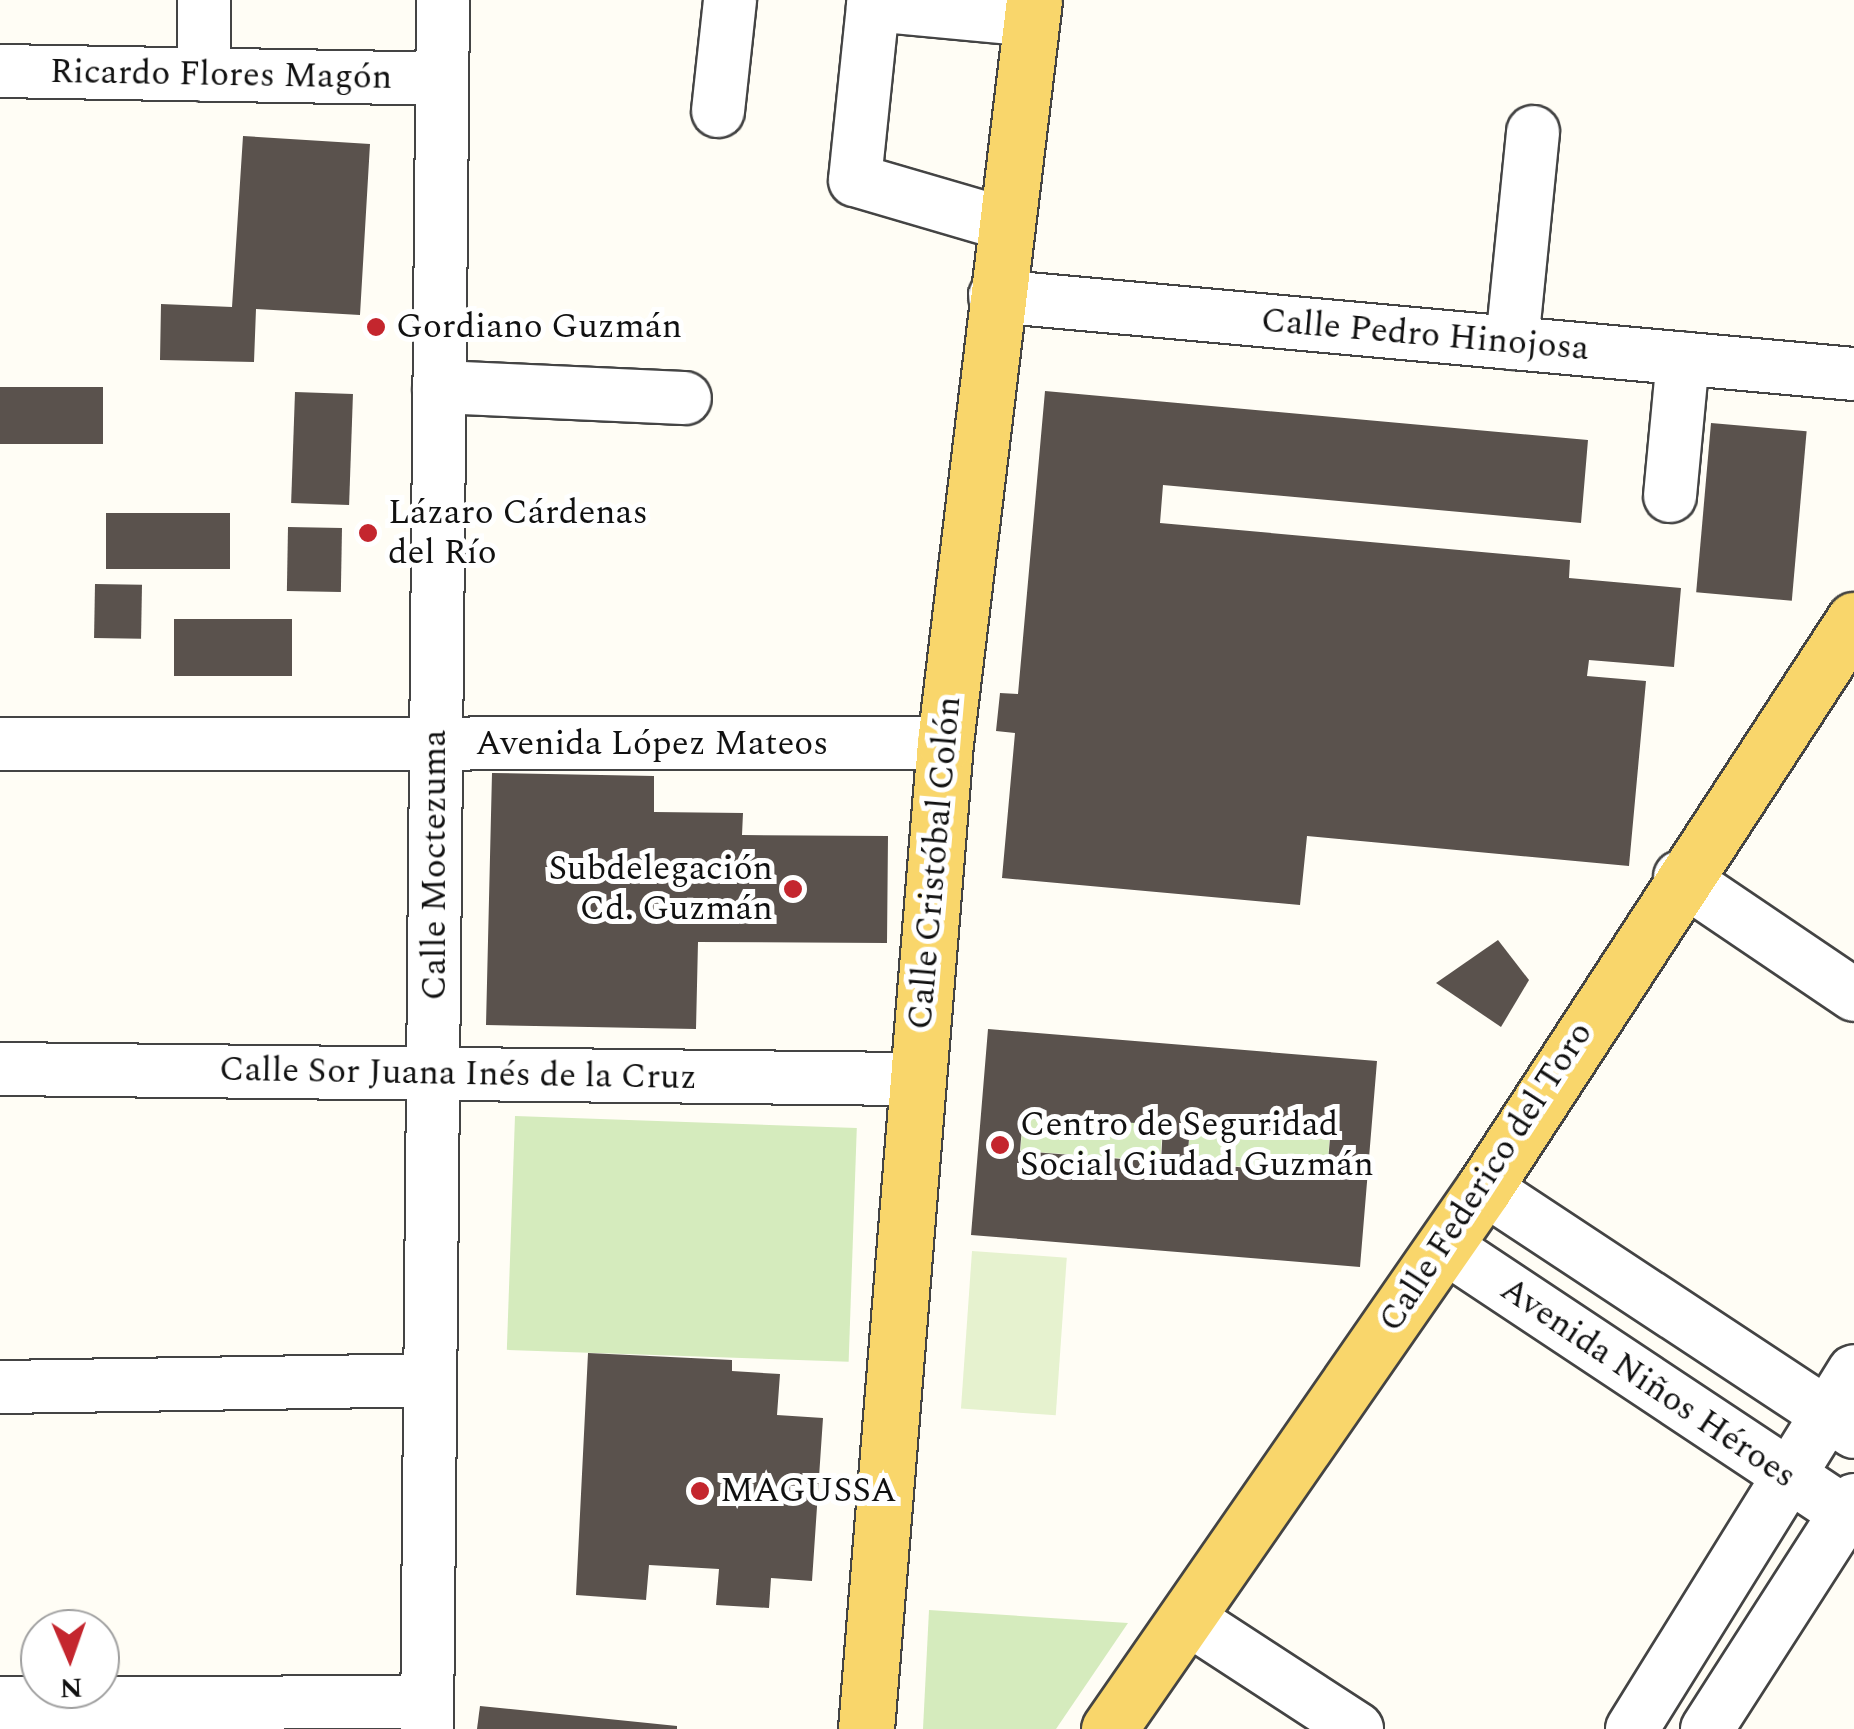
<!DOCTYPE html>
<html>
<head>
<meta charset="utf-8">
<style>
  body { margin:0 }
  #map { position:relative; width:1854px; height:1729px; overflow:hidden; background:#fffdf5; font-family:Spectral,serif }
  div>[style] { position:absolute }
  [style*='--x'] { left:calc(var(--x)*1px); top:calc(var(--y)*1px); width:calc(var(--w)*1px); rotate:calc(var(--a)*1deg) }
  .green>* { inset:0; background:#d5ebbd; transform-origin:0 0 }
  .pitch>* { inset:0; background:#e6f2cf; transform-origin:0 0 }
  .building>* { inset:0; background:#5a524d; transform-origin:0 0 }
  .roads { filter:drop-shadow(2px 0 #444) drop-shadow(-2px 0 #444) drop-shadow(0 2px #444) drop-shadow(0 -2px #444) }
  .minor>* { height:52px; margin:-26px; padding:0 26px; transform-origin:26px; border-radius:26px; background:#fff }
  .major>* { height:55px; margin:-27.5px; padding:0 27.5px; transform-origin:27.5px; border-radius:27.5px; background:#f9d66b }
  .dots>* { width:28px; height:28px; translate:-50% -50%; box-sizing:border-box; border:5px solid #fff; border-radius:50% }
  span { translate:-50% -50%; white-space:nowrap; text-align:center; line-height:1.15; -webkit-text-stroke:10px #fff; paint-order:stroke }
  .street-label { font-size:35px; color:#111 }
  .poi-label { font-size:35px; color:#111 }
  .left { translate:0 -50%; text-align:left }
  .right { translate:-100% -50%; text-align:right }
  .north { position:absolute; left:20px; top:1609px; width:100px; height:100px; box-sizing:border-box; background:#fff; border:2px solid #a0a0a0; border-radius:50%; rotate:178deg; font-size:28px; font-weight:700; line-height:40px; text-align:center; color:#111 }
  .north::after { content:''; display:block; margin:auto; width:35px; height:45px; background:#c4262e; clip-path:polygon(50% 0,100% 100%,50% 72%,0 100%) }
</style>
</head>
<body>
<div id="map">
  <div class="green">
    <div style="left:1023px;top:1115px;width:140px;height:36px;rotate:4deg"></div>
    <div style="left:515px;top:1116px;width:342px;height:234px;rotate:2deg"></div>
    <div style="left:1190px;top:1127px;width:140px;height:36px;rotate:4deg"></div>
    <div style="clip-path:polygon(929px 1610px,1128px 1623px,1056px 1729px,923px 1729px)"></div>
  </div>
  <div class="pitch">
    <div style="left:972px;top:1251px;width:95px;height:158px;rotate:4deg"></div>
  </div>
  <div class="building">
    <div style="clip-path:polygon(243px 136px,370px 144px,360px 315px,256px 309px,254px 362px,160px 360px,161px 304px,232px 307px)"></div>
    <div style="left:0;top:387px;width:103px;height:57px"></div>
    <div style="clip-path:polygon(1045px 391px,1588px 440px,1581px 523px,1163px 485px,1160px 523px,1570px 560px,1569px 578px,1681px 588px,1674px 667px,1589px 660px,1587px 676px,1646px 681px,1629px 866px,1307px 836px,1300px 905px,1002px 878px,1015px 733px,996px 731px,1000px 693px,1018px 694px)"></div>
    <div style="left:295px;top:392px;width:58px;height:111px;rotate:2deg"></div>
    <div style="left:1711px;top:423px;width:96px;height:170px;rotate:5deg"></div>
    <div style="left:230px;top:513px;width:56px;height:124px;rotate:90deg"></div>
    <div style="left:288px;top:527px;width:54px;height:64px;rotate:1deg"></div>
    <div style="left:95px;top:584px;width:47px;height:54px;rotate:1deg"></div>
    <div style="left:174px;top:619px;width:118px;height:57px"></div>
    <div style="clip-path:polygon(492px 773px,654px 776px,654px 812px,743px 813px,742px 835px,888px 836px,887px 943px,698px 942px,696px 1029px,486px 1025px)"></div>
    <div style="clip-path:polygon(1498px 940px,1529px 980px,1501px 1027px,1436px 983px)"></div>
    <div style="clip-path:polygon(evenodd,988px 1029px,1377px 1061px,1360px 1267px,971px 1235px,988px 1029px,1023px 1115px,1163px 1125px,1161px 1162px,1020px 1151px,1023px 1115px,988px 1029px,1190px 1127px,1330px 1138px,1327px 1174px,1187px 1163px,1190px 1127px)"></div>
    <div style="clip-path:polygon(588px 1353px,732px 1360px,732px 1371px,780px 1374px,777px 1415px,823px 1418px,812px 1581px,771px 1578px,769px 1608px,716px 1605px,719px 1569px,649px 1565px,646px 1600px,576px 1595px)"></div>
    <div style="clip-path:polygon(480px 1706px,677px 1726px,677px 1729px,477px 1729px)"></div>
  </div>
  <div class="roads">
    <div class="minor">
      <div style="--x:204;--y:0;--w:75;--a:90"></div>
      <div style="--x:0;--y:71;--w:442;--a:1"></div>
      <div style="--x:718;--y:111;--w:112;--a:-83.8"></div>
      <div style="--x:1005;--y:224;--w:156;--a:-163.7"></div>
      <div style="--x:855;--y:180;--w:176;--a:-84.1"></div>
      <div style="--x:873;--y:5;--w:159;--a:5.4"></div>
      <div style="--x:995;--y:296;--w:863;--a:5.19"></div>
      <div style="--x:1512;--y:343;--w:212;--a:-84.3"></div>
      <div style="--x:439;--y:387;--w:246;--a:2.6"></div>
      <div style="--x:1670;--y:496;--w:138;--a:-84.6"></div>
      <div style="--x:0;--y:744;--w:945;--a:-0.06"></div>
      <div style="--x:1680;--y:877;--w:210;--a:34.1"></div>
      <div style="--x:0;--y:1069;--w:915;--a:0.63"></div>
      <div style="--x:1484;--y:1188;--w:443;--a:33.4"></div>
      <div style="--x:1444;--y:1246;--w:492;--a:33.6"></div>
      <div style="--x:0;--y:1387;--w:426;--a:-0.9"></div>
      <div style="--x:1187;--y:1618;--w:203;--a:33.1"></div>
      <div style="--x:0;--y:1703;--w:427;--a:-0.1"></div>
      <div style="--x:427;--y:1729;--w:1729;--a:-89.47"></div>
      <div style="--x:1632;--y:1729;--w:421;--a:-58.2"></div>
      <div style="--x:1707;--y:1729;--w:272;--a:-57.3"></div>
    </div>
    <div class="major">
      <div style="--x:866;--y:1729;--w:989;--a:-85.42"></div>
      <div style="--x:945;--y:743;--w:748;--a:-83.17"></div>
      <div style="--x:1109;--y:1729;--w:658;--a:-55.27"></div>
      <div style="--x:1484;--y:1188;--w:678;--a:-56.92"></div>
    </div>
  </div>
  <div class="dots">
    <div style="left:376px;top:327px;background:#c4262e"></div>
    <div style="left:368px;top:533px;background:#c4262e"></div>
    <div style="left:793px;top:889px;background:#c4262e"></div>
    <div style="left:1000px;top:1145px;background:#c4262e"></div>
    <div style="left:700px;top:1491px;background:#c4262e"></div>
  </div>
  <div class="street-label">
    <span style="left:221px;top:75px;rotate:1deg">Ricardo Flores Magón</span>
    <span style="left:1425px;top:335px;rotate:5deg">Calle Pedro Hinojosa</span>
    <span style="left:652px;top:744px">Avenida López Mateos</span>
    <span style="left:935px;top:863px;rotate:-85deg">Calle Cristóbal Colón</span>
    <span style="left:435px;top:865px;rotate:-90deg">Calle Moctezuma</span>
    <span style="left:458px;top:1074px;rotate:1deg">Calle Sor Juana Inés de la Cruz</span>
    <span style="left:1486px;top:1177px;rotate:-57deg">Calle Federico del Toro</span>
    <span style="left:1648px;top:1383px;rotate:34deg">Avenida Niños Héroes</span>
  </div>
  <div class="poi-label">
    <span class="left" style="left:396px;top:327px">Gordiano Guzmán</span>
    <span class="left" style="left:388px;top:533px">Lázaro Cárdenas<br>del Río</span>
    <span class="right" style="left:773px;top:889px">Subdelegación<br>Cd. Guzmán</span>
    <span class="left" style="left:1020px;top:1145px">Centro de Seguridad<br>Social Ciudad Guzmán</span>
    <span class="left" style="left:720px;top:1491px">MAGUSSA</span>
  </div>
  <div class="north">N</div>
</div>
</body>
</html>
